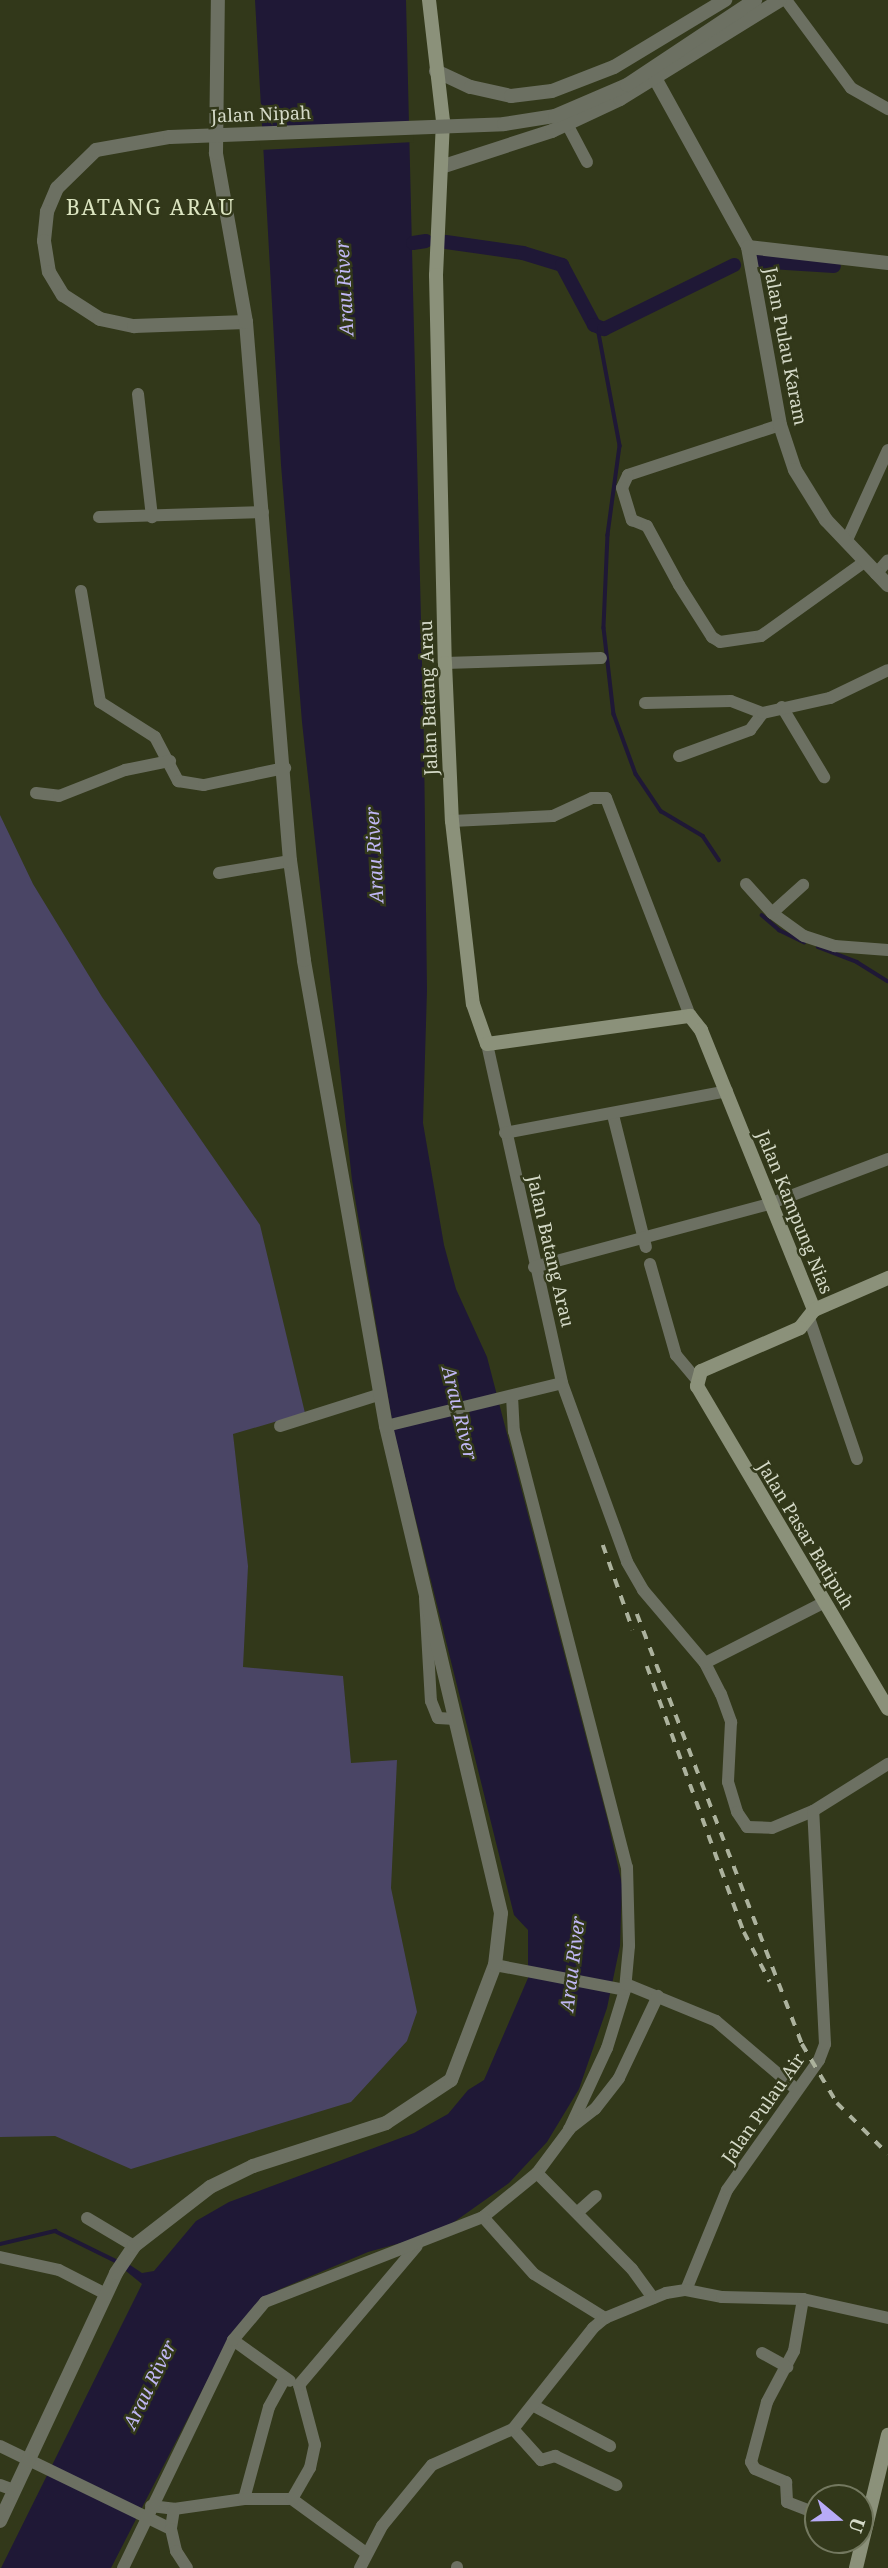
<!DOCTYPE html>
<html>
<head>
<meta charset="utf-8">
<style>
  body { margin:0 }
  #map { position:relative; width:888px; height:2568px; overflow:hidden; background:#32381a; font-family:"Noto Serif",serif }
  div>[style] { position:absolute }
  [style*='--x'] { left:calc(var(--x)*1px); top:calc(var(--y)*1px); width:calc(var(--w)*1px); rotate:calc(var(--a)*1deg) }
  .green>* { inset:0; background:#4a4565 }
  .water>* { inset:0; background:#1f1836 }
  .pier>* { inset:0; background:#32381a; transform-origin:0 0 }
  .stream>* { height:3.5px; margin:-1.75px; padding:0 1.75px; transform-origin:1.75px; border-radius:1.75px; background:#1f1836 }
  .canal>* { height:14px; margin:-7px; padding:0 7px; transform-origin:7px; border-radius:7px; background:#1f1836 }
  .minor>* { height:12px; margin:-6px; padding:0 6px; transform-origin:6px; border-radius:6px; background:#6c7062 }
  .tertiary>* { height:14px; margin:-7px; padding:0 7px; transform-origin:7px; border-radius:7px; background:#6c7062 }
  .secondary>* { height:14px; margin:-7px; padding:0 7px; transform-origin:7px; border-radius:7px; background:#8b917a }
  .rail>* { height:3.5px; margin-top:-1.75px; transform-origin:0; background:repeating-linear-gradient(90deg,#acb29d 0 9px,transparent 0 18px) }
  .tertiary-bridge>* { height:14px; margin:-7px; padding:0 7px; transform-origin:7px; border-radius:7px; background:#6c7062 }
  span { translate:-50% -50%; white-space:nowrap; text-align:center; line-height:1.15; -webkit-text-stroke:5px #32381a; paint-order:stroke }
  .street-label { font-size:18px; color:#d4d9c7 }
  .water-label { font-size:19px; color:#c0b7f4; font-style:italic }
  .quarter-label { font-size:21px; color:#dce5c1; letter-spacing:2px }
  .north { position:absolute; left:804px; top:2484px; width:70px; height:70px; box-sizing:border-box; background:#32381a; border:2px solid #73785f; border-radius:50%; rotate:109deg; font-size:19px; font-weight:700; line-height:28px; text-align:center; color:#d4d9c7 }
  .north::after { content:''; display:block; margin:auto; width:24px; height:32px; background:#b8abf7; clip-path:polygon(50% 0,100% 100%,50% 72%,0 100%) }
</style>
</head>
<body>
<div id="map">
  <div class="green">
    <div style="clip-path:polygon(0 815px,33px 884px,102px 997px,260px 1225px,305px 1413px,233px 1434px,248px 1566px,243px 1667px,343px 1676px,351px 1763px,397px 1760px,391px 1888px,417px 2012px,407px 2041px,351px 2102px,131px 2169px,55px 2136px,0 2137px)"></div>
  </div>
  <div class="water">
    <div style="clip-path:polygon(255px 0,406px 0,424px 745px,427px 990px,423px 1123px,444px 1245px,456px 1289px,487px 1357px,608px 1822px,622px 1884px,620px 1946px,607px 2008px,579px 2089px,547px 2142px,509px 2183px,440px 2232px,368px 2252px,278px 2290px,257px 2305px,227px 2342px,111px 2568px,1px 2568px,142px 2284px,121px 2267px,127px 2263px,142px 2273px,154px 2271px,196px 2221px,229px 2202px,414px 2133px,448px 2114px,468px 2090px,484px 2080px,528px 1978px,528px 1930px,514px 1915px,394px 1432px,352px 1180px,302px 722px,281px 465px)"></div>
  </div>
  <div class="pier">
    <div style="left:413px;top:122px;width:20px;height:154px;rotate:87deg"></div>
  </div>
  <div class="stream">
    <div style="--x:598;--y:328;--w:120;--a:79.4"></div>
    <div style="--x:620;--y:446;--w:90;--a:97.7"></div>
    <div style="--x:608;--y:535;--w:93;--a:92.5"></div>
    <div style="--x:604;--y:628;--w:87;--a:83.4"></div>
    <div style="--x:614;--y:714;--w:64;--a:69.9"></div>
    <div style="--x:636;--y:774;--w:45;--a:56"></div>
    <div style="--x:661;--y:811;--w:49;--a:30.8"></div>
    <div style="--x:703;--y:836;--w:29;--a:56"></div>
    <div style="--x:762;--y:915;--w:23;--a:41"></div>
    <div style="--x:779;--y:930;--w:28;--a:26"></div>
    <div style="--x:818;--y:947;--w:42;--a:21"></div>
    <div style="--x:857;--y:962;--w:36;--a:32"></div>
    <div style="--x:0;--y:2244;--w:57;--a:-13.3"></div>
    <div style="--x:55;--y:2231;--w:70;--a:26.2"></div>
  </div>
  <div class="canal">
    <div style="--x:446;--y:242;--w:78;--a:8.1"></div>
    <div style="--x:523;--y:253;--w:41;--a:17.1"></div>
    <div style="--x:562;--y:265;--w:68;--a:61.9"></div>
    <div style="--x:594;--y:325;--w:11;--a:22"></div>
    <div style="--x:604;--y:329;--w:145;--a:-26.2"></div>
    <div style="--x:413;--y:243;--w:13;--a:-9"></div>
    <div style="--x:755;--y:261;--w:79;--a:3.6"></div>
  </div>
  <div class="minor">
    <div style="--x:786;--y:0;--w:109;--a:53.5"></div>
    <div style="--x:851;--y:88;--w:43;--a:29.6"></div>
    <div style="--x:567;--y:124;--w:43;--a:62.2"></div>
    <div style="--x:138;--y:394;--w:124;--a:83.5"></div>
    <div style="--x:780;--y:425;--w:160;--a:161.8"></div>
    <div style="--x:628;--y:475;--w:14;--a:115"></div>
    <div style="--x:622;--y:488;--w:34;--a:73"></div>
    <div style="--x:632;--y:520;--w:16;--a:22"></div>
    <div style="--x:647;--y:526;--w:67;--a:61.5"></div>
    <div style="--x:679;--y:585;--w:62;--a:57.6"></div>
    <div style="--x:712;--y:637;--w:9;--a:32"></div>
    <div style="--x:720;--y:642;--w:41;--a:-8.3"></div>
    <div style="--x:761;--y:636;--w:125;--a:-35.6"></div>
    <div style="--x:99;--y:517;--w:164;--a:-1.7"></div>
    <div style="--x:846;--y:542;--w:101;--a:-65.5"></div>
    <div style="--x:876;--y:574;--w:18;--a:-49"></div>
    <div style="--x:81;--y:591;--w:113;--a:80.3"></div>
    <div style="--x:100;--y:702;--w:65;--a:32.5"></div>
    <div style="--x:155;--y:737;--w:50;--a:62.4"></div>
    <div style="--x:178;--y:781;--w:26;--a:9"></div>
    <div style="--x:204;--y:785;--w:83;--a:-11.9"></div>
    <div style="--x:445;--y:663;--w:156;--a:-1.8"></div>
    <div style="--x:645;--y:703;--w:86;--a:-1.3"></div>
    <div style="--x:731;--y:701;--w:34;--a:21"></div>
    <div style="--x:782;--y:707;--w:82;--a:59"></div>
    <div style="--x:679;--y:756;--w:76;--a:-20.1"></div>
    <div style="--x:750;--y:730;--w:21;--a:-53"></div>
    <div style="--x:763;--y:713;--w:69;--a:-12.6"></div>
    <div style="--x:830;--y:698;--w:64;--a:-25.8"></div>
    <div style="--x:36;--y:793;--w:23;--a:7"></div>
    <div style="--x:59;--y:796;--w:71;--a:-21.5"></div>
    <div style="--x:125;--y:770;--w:46;--a:-11.3"></div>
    <div style="--x:452;--y:821;--w:101;--a:-2.8"></div>
    <div style="--x:553;--y:816;--w:43;--a:-24.8"></div>
    <div style="--x:592;--y:798;--w:14;--a:0"></div>
    <div style="--x:606;--y:798;--w:234;--a:68.9"></div>
    <div style="--x:219;--y:873;--w:72;--a:-9.6"></div>
    <div style="--x:746;--y:884;--w:39;--a:48"></div>
    <div style="--x:772;--y:913;--w:39;--a:36"></div>
    <div style="--x:804;--y:936;--w:33;--a:18"></div>
    <div style="--x:835;--y:946;--w:53;--a:4.3"></div>
    <div style="--x:772;--y:913;--w:42;--a:-42.1"></div>
    <div style="--x:487;--y:1044;--w:347;--a:77.5"></div>
    <div style="--x:562;--y:1383;--w:190;--a:70"></div>
    <div style="--x:627;--y:1562;--w:32;--a:60"></div>
    <div style="--x:643;--y:1590;--w:96;--a:49.7"></div>
    <div style="--x:705;--y:1663;--w:35;--a:63"></div>
    <div style="--x:721;--y:1694;--w:30;--a:70"></div>
    <div style="--x:731;--y:1722;--w:60;--a:92.9"></div>
    <div style="--x:728;--y:1782;--w:31;--a:73"></div>
    <div style="--x:737;--y:1812;--w:18;--a:56"></div>
    <div style="--x:747;--y:1827;--w:25;--a:2"></div>
    <div style="--x:772;--y:1828;--w:44;--a:-22.5"></div>
    <div style="--x:813;--y:1811;--w:89;--a:-32.1"></div>
    <div style="--x:613;--y:1115;--w:136;--a:76"></div>
    <div style="--x:505;--y:1133;--w:226;--a:-10.7"></div>
    <div style="--x:650;--y:1264;--w:95;--a:74.1"></div>
    <div style="--x:676;--y:1355;--w:31;--a:50"></div>
    <div style="--x:534;--y:1267;--w:243;--a:-15"></div>
    <div style="--x:769;--y:1204;--w:127;--a:-20.7"></div>
    <div style="--x:809;--y:1318;--w:149;--a:71.2"></div>
    <div style="--x:512;--y:1396;--w:35;--a:87"></div>
    <div style="--x:514;--y:1431;--w:450;--a:75.5"></div>
    <div style="--x:627;--y:1867;--w:79;--a:88.5"></div>
    <div style="--x:629;--y:1946;--w:44;--a:95.2"></div>
    <div style="--x:625;--y:1990;--w:61;--a:107.2"></div>
    <div style="--x:607;--y:2048;--w:90;--a:114.9"></div>
    <div style="--x:569;--y:2130;--w:54;--a:126.7"></div>
    <div style="--x:537;--y:2173;--w:70;--a:140.8"></div>
    <div style="--x:483;--y:2217;--w:76;--a:48.2"></div>
    <div style="--x:534;--y:2274;--w:84;--a:31.8"></div>
    <div style="--x:280;--y:1426;--w:106;--a:-17.6"></div>
    <div style="--x:386;--y:1426;--w:181;--a:-13.7"></div>
    <div style="--x:425;--y:1598;--w:103;--a:86.7"></div>
    <div style="--x:431;--y:1701;--w:18;--a:68"></div>
    <div style="--x:438;--y:1718;--w:17;--a:3"></div>
    <div style="--x:705;--y:1663;--w:132;--a:-27"></div>
    <div style="--x:495;--y:1965;--w:132;--a:10.9"></div>
    <div style="--x:626;--y:1984;--w:97;--a:22.3"></div>
    <div style="--x:716;--y:2021;--w:106;--a:40.4"></div>
    <div style="--x:569;--y:2129;--w:33;--a:-38"></div>
    <div style="--x:595;--y:2109;--w:39;--a:-52"></div>
    <div style="--x:619;--y:2078;--w:91;--a:-64.6"></div>
    <div style="--x:537;--y:2173;--w:135;--a:45.3"></div>
    <div style="--x:632;--y:2269;--w:36;--a:54"></div>
    <div style="--x:578;--y:2212;--w:24;--a:-42"></div>
    <div style="--x:87;--y:2218;--w:55;--a:30.8"></div>
    <div style="--x:0;--y:2257;--w:60;--a:12.4"></div>
    <div style="--x:59;--y:2270;--w:53;--a:27.1"></div>
    <div style="--x:686;--y:2290;--w:108;--a:-67.7"></div>
    <div style="--x:727;--y:2190;--w:159;--a:-54.7"></div>
    <div style="--x:819;--y:2060;--w:17;--a:-69"></div>
    <div style="--x:825;--y:2044;--w:233;--a:-92.9"></div>
    <div style="--x:803;--y:2299;--w:53;--a:99.8"></div>
    <div style="--x:794;--y:2351;--w:58;--a:117.9"></div>
    <div style="--x:767;--y:2402;--w:62;--a:104.9"></div>
    <div style="--x:751;--y:2462;--w:8;--a:60"></div>
    <div style="--x:755;--y:2469;--w:34;--a:23"></div>
    <div style="--x:786;--y:2482;--w:20;--a:87"></div>
    <div style="--x:787;--y:2502;--w:33;--a:21"></div>
    <div style="--x:233;--y:2340;--w:70;--a:35.7"></div>
    <div style="--x:762;--y:2353;--w:29;--a:29"></div>
    <div style="--x:534;--y:2406;--w:86;--a:27.8"></div>
    <div style="--x:513;--y:2429;--w:42;--a:47.9"></div>
    <div style="--x:541;--y:2460;--w:15;--a:-16"></div>
    <div style="--x:555;--y:2456;--w:68;--a:25.4"></div>
    <div style="--x:0;--y:2446;--w:190;--a:25.9"></div>
    <div style="--x:0;--y:2485;--w:15;--a:20"></div>
    <div style="--x:244;--y:2499;--w:95;--a:-74.8"></div>
    <div style="--x:269;--y:2407;--w:33;--a:-61"></div>
    <div style="--x:151;--y:2506;--w:23;--a:7"></div>
    <div style="--x:174;--y:2509;--w:71;--a:-8.1"></div>
    <div style="--x:244;--y:2499;--w:48;--a:0"></div>
    <div style="--x:174;--y:2509;--w:20;--a:99"></div>
    <div style="--x:171;--y:2529;--w:23;--a:77"></div>
    <div style="--x:176;--y:2551;--w:20;--a:57"></div>
    <div style="--x:366;--y:2553;--w:92;--a:-143.9"></div>
    <div style="--x:292;--y:2499;--w:36;--a:-60"></div>
    <div style="--x:310;--y:2468;--w:24;--a:-78"></div>
    <div style="--x:315;--y:2445;--w:62;--a:-104.9"></div>
    <div style="--x:299;--y:2385;--w:182;--a:-49.7"></div>
    <div style="--x:123;--y:2568;--w:253;--a:-64.2"></div>
    <div style="--x:233;--y:2340;--w:50;--a:-49.9"></div>
    <div style="--x:265;--y:2302;--w:234;--a:-21.3"></div>
    <div style="--x:360;--y:2568;--w:47;--a:-62.4"></div>
    <div style="--x:382;--y:2526;--w:79;--a:-50.7"></div>
    <div style="--x:432;--y:2465;--w:89;--a:-24"></div>
    <div style="--x:513;--y:2429;--w:129;--a:-51.6"></div>
    <div style="--x:593;--y:2328;--w:16;--a:-40"></div>
    <div style="--x:605;--y:2318;--w:66;--a:-22.3"></div>
    <div style="--x:666;--y:2293;--w:20;--a:-9"></div>
    <div style="--x:686;--y:2290;--w:37;--a:11"></div>
    <div style="--x:722;--y:2297;--w:81;--a:1.4"></div>
    <div style="--x:803;--y:2299;--w:87;--a:12.6"></div>
    <div style="--x:457;--y:2568;--w:1;--a:-90"></div>
  </div>
  <div class="tertiary">
    <div style="--x:436;--y:71;--w:38;--a:25"></div>
    <div style="--x:471;--y:87;--w:41;--a:12.7"></div>
    <div style="--x:511;--y:96;--w:41;--a:-7"></div>
    <div style="--x:552;--y:91;--w:66;--a:-21.2"></div>
    <div style="--x:614;--y:67;--w:130;--a:-31.1"></div>
    <div style="--x:656;--y:80;--w:191;--a:61.1"></div>
    <div style="--x:748;--y:247;--w:181;--a:79.8"></div>
    <div style="--x:780;--y:425;--w:47;--a:71.6"></div>
    <div style="--x:795;--y:470;--w:59;--a:58.2"></div>
    <div style="--x:826;--y:520;--w:90;--a:46.4"></div>
    <div style="--x:96;--y:150;--w:54;--a:135.7"></div>
    <div style="--x:57;--y:188;--w:26;--a:113"></div>
    <div style="--x:47;--y:212;--w:29;--a:96"></div>
    <div style="--x:44;--y:241;--w:31;--a:81"></div>
    <div style="--x:49;--y:272;--w:27;--a:59"></div>
    <div style="--x:63;--y:295;--w:44;--a:33"></div>
    <div style="--x:100;--y:319;--w:35;--a:12"></div>
    <div style="--x:134;--y:326;--w:112;--a:-2"></div>
    <div style="--x:441;--y:167;--w:117;--a:-18"></div>
    <div style="--x:552;--y:131;--w:75;--a:-25.2"></div>
    <div style="--x:620;--y:99;--w:188;--a:-31.7"></div>
    <div style="--x:748;--y:247;--w:141;--a:6.5"></div>
    <div style="--x:0;--y:2521;--w:274;--a:-64.9"></div>
    <div style="--x:116;--y:2273;--w:32;--a:-56"></div>
    <div style="--x:134;--y:2246;--w:96;--a:-37.8"></div>
    <div style="--x:210;--y:2187;--w:48;--a:-26"></div>
    <div style="--x:253;--y:2166;--w:140;--a:-17.9"></div>
    <div style="--x:386;--y:2123;--w:78;--a:-33.5"></div>
    <div style="--x:451;--y:2080;--w:123;--a:-69.1"></div>
    <div style="--x:495;--y:1965;--w:52;--a:-83.4"></div>
    <div style="--x:501;--y:1913;--w:500;--a:-103.29"></div>
    <div style="--x:386;--y:1426;--w:473;--a:-100"></div>
    <div style="--x:304;--y:960;--w:100;--a:-98"></div>
    <div style="--x:290;--y:861;--w:541;--a:-94.67"></div>
    <div style="--x:246;--y:322;--w:172;--a:-100.1"></div>
    <div style="--x:216;--y:153;--w:153;--a:-89.3"></div>
  </div>
  <div class="secondary">
    <div style="--x:429;--y:0;--w:122;--a:83.4"></div>
    <div style="--x:443;--y:121;--w:154;--a:92.6"></div>
    <div style="--x:436;--y:275;--w:388;--a:88.7"></div>
    <div style="--x:445;--y:663;--w:158;--a:87.5"></div>
    <div style="--x:452;--y:821;--w:184;--a:83.5"></div>
    <div style="--x:473;--y:1004;--w:42;--a:70.7"></div>
    <div style="--x:487;--y:1044;--w:205;--a:-7.9"></div>
    <div style="--x:690;--y:1016;--w:18;--a:52"></div>
    <div style="--x:701;--y:1030;--w:302;--a:68"></div>
    <div style="--x:814;--y:1310;--w:23;--a:128"></div>
    <div style="--x:800;--y:1328;--w:108;--a:156.5"></div>
    <div style="--x:701;--y:1371;--w:16;--a:105"></div>
    <div style="--x:697;--y:1386;--w:375;--a:59.4"></div>
    <div style="--x:814;--y:1310;--w:81;--a:-23.4"></div>
    <div style="--x:856;--y:2568;--w:137;--a:-76.5"></div>
  </div>
  <div class="rail">
    <div style="--x:603;--y:1545;--w:90;--a:70.6"></div>
    <div style="--x:637;--y:1614;--w:461;--a:69"></div>
    <div style="--x:802;--y:2044;--w:69;--a:59.3"></div>
    <div style="--x:837;--y:2103;--w:72;--a:45"></div>
    <div style="--x:647;--y:1666;--w:283;--a:70"></div>
    <div style="--x:744;--y:1932;--w:56;--a:62.5"></div>
  </div>
  <div class="tertiary-bridge">
    <div style="--x:96;--y:150;--w:75;--a:-10"></div>
    <div style="--x:170;--y:137;--w:334;--a:-2.2"></div>
    <div style="--x:504;--y:124;--w:52;--a:-8.9"></div>
    <div style="--x:555;--y:116;--w:78;--a:-23.3"></div>
    <div style="--x:627;--y:85;--w:154;--a:-33.6"></div>
  </div>
  <div class="street-label">
    <span style="left:261px;top:114px;rotate:-2deg">Jalan Nipah</span>
    <span style="left:786px;top:346px;rotate:79deg">Jalan Pulau Karam</span>
    <span style="left:428px;top:698px;rotate:-92deg">Jalan Batang Arau</span>
    <span style="left:795px;top:1212px;rotate:68deg">Jalan Kampung Nias</span>
    <span style="left:551px;top:1251px;rotate:77deg">Jalan Batang Arau</span>
    <span style="left:806px;top:1535px;rotate:59deg">Jalan Pasar Batipuh</span>
    <span style="left:763px;top:2108px;rotate:-55deg">Jalan Pulau Air</span>
  </div>
  <div class="water-label">
    <span style="left:345px;top:288px;rotate:-93deg">Arau River</span>
    <span style="left:375px;top:855px;rotate:-93deg">Arau River</span>
    <span style="left:459px;top:1413px;rotate:76deg">Arau River</span>
    <span style="left:573px;top:1964px;rotate:-83deg">Arau River</span>
    <span style="left:150px;top:2385px;rotate:-64deg">Arau River</span>
  </div>
  <div class="quarter-label">
    <span style="left:151px;top:207px">BATANG ARAU</span>
  </div>
  <div class="north">U</div>
</div>
</body>
</html>
